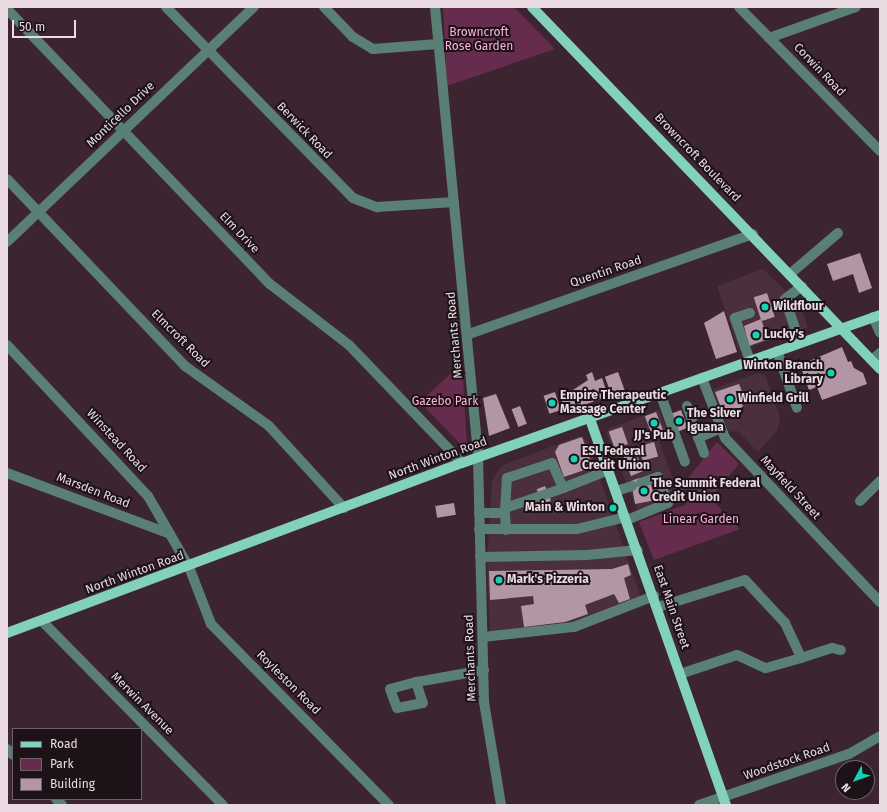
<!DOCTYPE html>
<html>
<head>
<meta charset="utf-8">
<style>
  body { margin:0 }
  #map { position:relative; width:887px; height:812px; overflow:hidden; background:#3c2531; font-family:"Fira Sans",sans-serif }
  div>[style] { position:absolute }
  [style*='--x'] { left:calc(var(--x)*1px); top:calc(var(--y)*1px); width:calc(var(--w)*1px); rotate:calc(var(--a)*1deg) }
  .built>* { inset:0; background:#4c2f3f }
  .green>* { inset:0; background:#652c4d }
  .building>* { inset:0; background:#b396a5; transform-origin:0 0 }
  .minor>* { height:10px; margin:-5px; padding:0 5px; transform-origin:5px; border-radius:5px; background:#5a7f75 }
  .major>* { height:10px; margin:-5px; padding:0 5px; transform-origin:5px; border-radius:5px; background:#82d1bd }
  .dots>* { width:11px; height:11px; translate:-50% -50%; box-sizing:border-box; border:2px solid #1c1217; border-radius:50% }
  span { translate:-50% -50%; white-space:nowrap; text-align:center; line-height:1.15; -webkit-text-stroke:4px #1c1217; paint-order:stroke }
  .park-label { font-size:12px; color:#feb2da }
  .street-label { font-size:12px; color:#eadae2 }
  .poi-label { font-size:12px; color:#eadae2; font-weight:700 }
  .left { translate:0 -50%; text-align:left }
  .right { translate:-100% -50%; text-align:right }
  .frame { position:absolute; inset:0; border:8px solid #eadae2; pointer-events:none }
  .legend { position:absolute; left:12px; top:728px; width:130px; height:72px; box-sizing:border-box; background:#1c1217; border:1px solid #6e6268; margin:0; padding:5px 7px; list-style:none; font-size:12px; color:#eadae2 }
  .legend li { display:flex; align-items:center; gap:8px; height:20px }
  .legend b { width:20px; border:1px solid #6e6268 }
  .north { position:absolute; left:835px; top:760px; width:40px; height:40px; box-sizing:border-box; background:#1c1217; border:1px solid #6e6268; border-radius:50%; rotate:229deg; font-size:11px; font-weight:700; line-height:16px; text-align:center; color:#eadae2 }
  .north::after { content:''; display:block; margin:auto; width:14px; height:18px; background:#11d5b4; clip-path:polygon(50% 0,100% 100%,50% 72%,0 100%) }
  .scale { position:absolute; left:12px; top:20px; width:64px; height:18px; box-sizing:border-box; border:2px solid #eadae2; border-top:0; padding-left:5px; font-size:12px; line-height:14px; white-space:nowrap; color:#eadae2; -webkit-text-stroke:3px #1c1217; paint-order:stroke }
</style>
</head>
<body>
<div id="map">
  <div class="built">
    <div style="clip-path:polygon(763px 269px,799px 304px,808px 327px,739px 351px,717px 286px)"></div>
    <div style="clip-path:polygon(758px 373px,765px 375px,780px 418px,777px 431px,758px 452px,738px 431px,729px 432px,713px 389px)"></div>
    <div style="clip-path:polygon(659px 410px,669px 437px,659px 441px,678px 492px,671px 508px,641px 519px,606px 432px,610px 428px)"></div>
    <div style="clip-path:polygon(579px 436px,587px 440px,640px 595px,634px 603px,568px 625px,490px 634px,487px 561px,492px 481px,501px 466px)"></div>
  </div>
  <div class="green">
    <div style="clip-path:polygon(443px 7px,514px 7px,555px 49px,447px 86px)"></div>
    <div style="clip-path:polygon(462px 363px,467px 445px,462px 446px,420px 402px)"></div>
    <div style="clip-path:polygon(717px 442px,739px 464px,710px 498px,740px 529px,654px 560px,639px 522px,687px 504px,679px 489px)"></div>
  </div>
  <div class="building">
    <div style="clip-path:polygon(860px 253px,872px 288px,859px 293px,853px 274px,833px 281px,827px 264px)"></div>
    <div style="left:767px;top:293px;width:25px;height:14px;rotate:72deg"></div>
    <div style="clip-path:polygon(724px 311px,737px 352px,716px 359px,704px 323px)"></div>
    <div style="clip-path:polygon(761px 319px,768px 339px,749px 346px,744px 326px)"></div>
    <div style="clip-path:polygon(842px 347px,848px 362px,851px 361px,854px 368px,863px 373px,867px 384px,822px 400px,817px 387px,809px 390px,800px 365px)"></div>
    <div style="clip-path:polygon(592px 372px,595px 381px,602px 378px,608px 396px,579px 407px,573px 390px,588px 380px,586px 375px)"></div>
    <div style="left:618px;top:372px;width:20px;height:14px;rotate:70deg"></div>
    <div style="clip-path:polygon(739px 384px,745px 399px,741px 400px,743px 407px,724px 416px,715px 392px)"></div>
    <div style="left:571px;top:390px;width:21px;height:12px;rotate:73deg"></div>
    <div style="left:555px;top:392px;width:19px;height:12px;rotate:72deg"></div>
    <div style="clip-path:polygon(496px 394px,510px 428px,489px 436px,483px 398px)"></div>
    <div style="left:520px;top:406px;width:19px;height:9px;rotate:69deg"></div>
    <div style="left:681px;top:410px;width:19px;height:12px;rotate:69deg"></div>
    <div style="left:656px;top:412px;width:19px;height:12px;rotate:69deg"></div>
    <div style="left:622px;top:427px;width:18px;height:14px;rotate:71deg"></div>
    <div style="clip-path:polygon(582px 437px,593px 467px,564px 477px,555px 452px,559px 445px)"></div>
    <div style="left:654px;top:442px;width:15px;height:16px;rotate:74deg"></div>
    <div style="left:633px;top:446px;width:27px;height:13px;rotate:68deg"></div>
    <div style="clip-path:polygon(639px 478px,641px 485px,650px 482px,656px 500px,635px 504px,631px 481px)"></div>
    <div style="left:545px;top:486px;width:16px;height:9px;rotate:68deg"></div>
    <div style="left:454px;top:503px;width:12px;height:19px;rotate:81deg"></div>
    <div style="clip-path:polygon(628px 564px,631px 575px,624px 578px,630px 599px,619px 603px,614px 594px,585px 605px,588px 614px,565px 622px,524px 627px,521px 606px,534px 604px,533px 596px,490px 600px,489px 571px,612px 569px)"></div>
  </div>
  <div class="minor">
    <div style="--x:166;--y:7;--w:267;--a:45.6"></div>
    <div style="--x:353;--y:198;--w:26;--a:21"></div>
    <div style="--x:377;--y:207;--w:77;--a:-3.7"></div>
    <div style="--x:324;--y:7;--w:42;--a:46"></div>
    <div style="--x:353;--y:37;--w:23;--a:31"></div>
    <div style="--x:373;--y:49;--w:65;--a:-4.4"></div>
    <div style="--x:435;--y:7;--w:452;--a:84.5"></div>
    <div style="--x:478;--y:457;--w:245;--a:88.6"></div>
    <div style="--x:484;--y:702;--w:104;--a:80.6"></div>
    <div style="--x:739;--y:7;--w:202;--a:45.6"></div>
    <div style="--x:7;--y:9;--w:381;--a:46.3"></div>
    <div style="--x:270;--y:284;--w:100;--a:37.7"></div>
    <div style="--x:349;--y:345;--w:163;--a:46.2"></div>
    <div style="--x:769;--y:38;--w:92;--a:-19.6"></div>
    <div style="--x:7;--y:179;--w:258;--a:46.4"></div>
    <div style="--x:185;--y:366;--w:103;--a:35.5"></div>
    <div style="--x:269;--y:426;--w:111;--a:47.6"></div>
    <div style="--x:7;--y:242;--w:341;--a:-43.6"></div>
    <div style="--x:790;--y:274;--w:63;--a:-40.5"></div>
    <div style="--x:750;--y:313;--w:16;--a:162"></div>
    <div style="--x:735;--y:318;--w:46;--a:70.8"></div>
    <div style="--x:873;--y:317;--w:17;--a:66"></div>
    <div style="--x:469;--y:334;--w:301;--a:-19.4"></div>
    <div style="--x:800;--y:343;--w:46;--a:-108.8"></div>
    <div style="--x:785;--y:299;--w:21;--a:-37"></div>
    <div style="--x:7;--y:345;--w:207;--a:47"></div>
    <div style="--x:148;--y:496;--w:82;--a:60"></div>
    <div style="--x:189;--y:567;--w:61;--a:68.9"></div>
    <div style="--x:211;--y:624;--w:254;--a:45.5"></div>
    <div style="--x:777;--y:351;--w:60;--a:70.7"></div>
    <div style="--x:872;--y:360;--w:11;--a:-41"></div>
    <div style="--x:702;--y:378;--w:64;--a:69"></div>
    <div style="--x:725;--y:438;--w:226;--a:46.6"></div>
    <div style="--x:660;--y:393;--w:73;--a:70.1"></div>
    <div style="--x:687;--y:406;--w:50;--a:70.1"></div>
    <div style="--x:698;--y:438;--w:23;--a:-23"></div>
    <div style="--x:7;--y:473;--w:174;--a:20.5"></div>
    <div style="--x:616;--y:491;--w:17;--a:-17"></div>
    <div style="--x:860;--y:501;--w:28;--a:-45"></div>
    <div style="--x:505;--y:508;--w:62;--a:-18.7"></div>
    <div style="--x:479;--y:513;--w:26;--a:0"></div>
    <div style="--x:505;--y:513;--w:17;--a:87"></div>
    <div style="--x:505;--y:513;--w:35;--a:-87"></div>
    <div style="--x:507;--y:478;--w:47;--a:-18.4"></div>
    <div style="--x:552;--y:463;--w:27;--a:66"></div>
    <div style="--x:563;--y:488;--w:49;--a:-21.4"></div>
    <div style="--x:627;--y:520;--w:44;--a:-22.5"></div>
    <div style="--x:668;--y:503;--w:28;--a:-111"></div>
    <div style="--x:658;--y:477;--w:18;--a:161"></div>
    <div style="--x:479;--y:529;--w:98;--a:0"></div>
    <div style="--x:577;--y:529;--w:50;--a:-13.8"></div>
    <div style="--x:480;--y:557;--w:107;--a:-1.1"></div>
    <div style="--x:587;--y:555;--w:51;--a:-5.6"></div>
    <div style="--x:658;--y:607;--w:91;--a:-17.2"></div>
    <div style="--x:745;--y:580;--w:59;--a:47.1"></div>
    <div style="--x:785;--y:623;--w:38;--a:65"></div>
    <div style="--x:801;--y:658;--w:37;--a:164"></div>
    <div style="--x:765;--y:668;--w:31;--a:-155"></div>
    <div style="--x:737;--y:655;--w:60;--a:161.6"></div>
    <div style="--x:42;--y:621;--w:258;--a:45.5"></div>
    <div style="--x:483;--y:637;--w:92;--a:-6.3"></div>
    <div style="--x:574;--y:627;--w:86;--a:-21.2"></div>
    <div style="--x:801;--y:658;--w:33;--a:-18"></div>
    <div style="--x:832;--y:648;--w:9;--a:13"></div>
    <div style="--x:416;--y:682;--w:22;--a:72"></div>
    <div style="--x:423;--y:703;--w:26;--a:169"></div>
    <div style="--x:397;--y:708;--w:20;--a:-110"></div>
    <div style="--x:390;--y:689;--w:27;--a:-15"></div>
    <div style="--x:416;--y:682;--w:12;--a:-9"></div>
    <div style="--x:428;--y:680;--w:57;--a:-10.1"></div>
    <div style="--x:7;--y:749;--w:8;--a:45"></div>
    <div style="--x:56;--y:799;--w:8;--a:45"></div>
    <div style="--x:699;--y:805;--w:158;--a:-18.8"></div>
    <div style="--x:849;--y:754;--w:36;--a:-30"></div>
  </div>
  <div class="major">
    <div style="--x:532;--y:7;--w:502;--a:46.13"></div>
    <div style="--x:590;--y:419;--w:409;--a:70.6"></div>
    <div style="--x:7;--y:633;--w:486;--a:-20.5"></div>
    <div style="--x:462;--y:463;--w:443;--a:-19.5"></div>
  </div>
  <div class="dots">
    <div style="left:765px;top:307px;background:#11d5b4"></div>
    <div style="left:756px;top:335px;background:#11d5b4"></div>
    <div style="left:831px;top:373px;background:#11d5b4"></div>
    <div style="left:730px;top:399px;background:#11d5b4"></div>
    <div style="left:552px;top:403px;background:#11d5b4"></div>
    <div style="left:679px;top:421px;background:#11d5b4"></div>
    <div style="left:654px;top:423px;background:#11d5b4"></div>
    <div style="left:574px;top:459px;background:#11d5b4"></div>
    <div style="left:644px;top:491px;background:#11d5b4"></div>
    <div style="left:613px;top:508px;background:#11d5b4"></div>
    <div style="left:499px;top:580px;background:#11d5b4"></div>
  </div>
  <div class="park-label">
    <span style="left:479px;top:40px">Browncroft<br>Rose Garden</span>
    <span style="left:445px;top:402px">Gazebo Park</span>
    <span style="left:701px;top:520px">Linear Garden</span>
  </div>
  <div class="street-label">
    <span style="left:819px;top:70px;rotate:46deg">Corwin Road</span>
    <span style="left:121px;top:115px;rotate:-44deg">Monticello Drive</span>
    <span style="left:304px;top:131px;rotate:46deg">Berwick Road</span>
    <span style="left:697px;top:158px;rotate:46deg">Browncroft Boulevard</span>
    <span style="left:239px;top:233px;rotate:46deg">Elm Drive</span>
    <span style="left:606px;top:272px;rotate:-19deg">Quentin Road</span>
    <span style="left:455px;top:335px;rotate:-95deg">Merchants Road</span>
    <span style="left:180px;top:339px;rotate:45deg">Elmcroft Road</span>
    <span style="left:116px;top:441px;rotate:47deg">Winstead Road</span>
    <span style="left:438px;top:459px;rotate:-20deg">North Winton Road</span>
    <span style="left:790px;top:488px;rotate:47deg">Mayfield Street</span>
    <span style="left:93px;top:491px;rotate:21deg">Marsden Road</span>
    <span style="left:135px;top:573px;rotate:-20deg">North Winton Road</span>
    <span style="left:671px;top:607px;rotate:71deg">East Main Street</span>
    <span style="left:471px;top:658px;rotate:-92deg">Merchants Road</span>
    <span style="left:288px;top:683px;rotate:45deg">Royleston Road</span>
    <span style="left:142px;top:704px;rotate:45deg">Merwin Avenue</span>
    <span style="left:787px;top:762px;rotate:-19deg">Woodstock Road</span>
  </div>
  <div class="poi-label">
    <span class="left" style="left:773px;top:307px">Wildflour</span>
    <span class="left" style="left:764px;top:335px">Lucky's</span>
    <span class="right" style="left:823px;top:373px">Winton Branch<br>Library</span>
    <span class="left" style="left:560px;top:403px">Empire Therapeutic<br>Massage Center</span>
    <span class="left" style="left:738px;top:399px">Winfield Grill</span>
    <span class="left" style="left:687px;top:421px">The Silver<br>Iguana</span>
    <span style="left:654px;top:436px">JJ's Pub</span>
    <span class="left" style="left:582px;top:459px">ESL Federal<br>Credit Union</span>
    <span class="left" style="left:652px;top:491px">The Summit Federal<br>Credit Union</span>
    <span class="right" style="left:605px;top:508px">Main &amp; Winton</span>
    <span class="left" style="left:507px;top:580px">Mark's Pizzeria</span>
  </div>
  <div class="frame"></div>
  <ul class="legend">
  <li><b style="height:5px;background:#82d1bd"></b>Road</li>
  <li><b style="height:11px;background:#652c4d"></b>Park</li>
  <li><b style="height:11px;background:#b396a5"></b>Building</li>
  </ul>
  <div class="north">N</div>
  <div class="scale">50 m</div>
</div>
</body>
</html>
